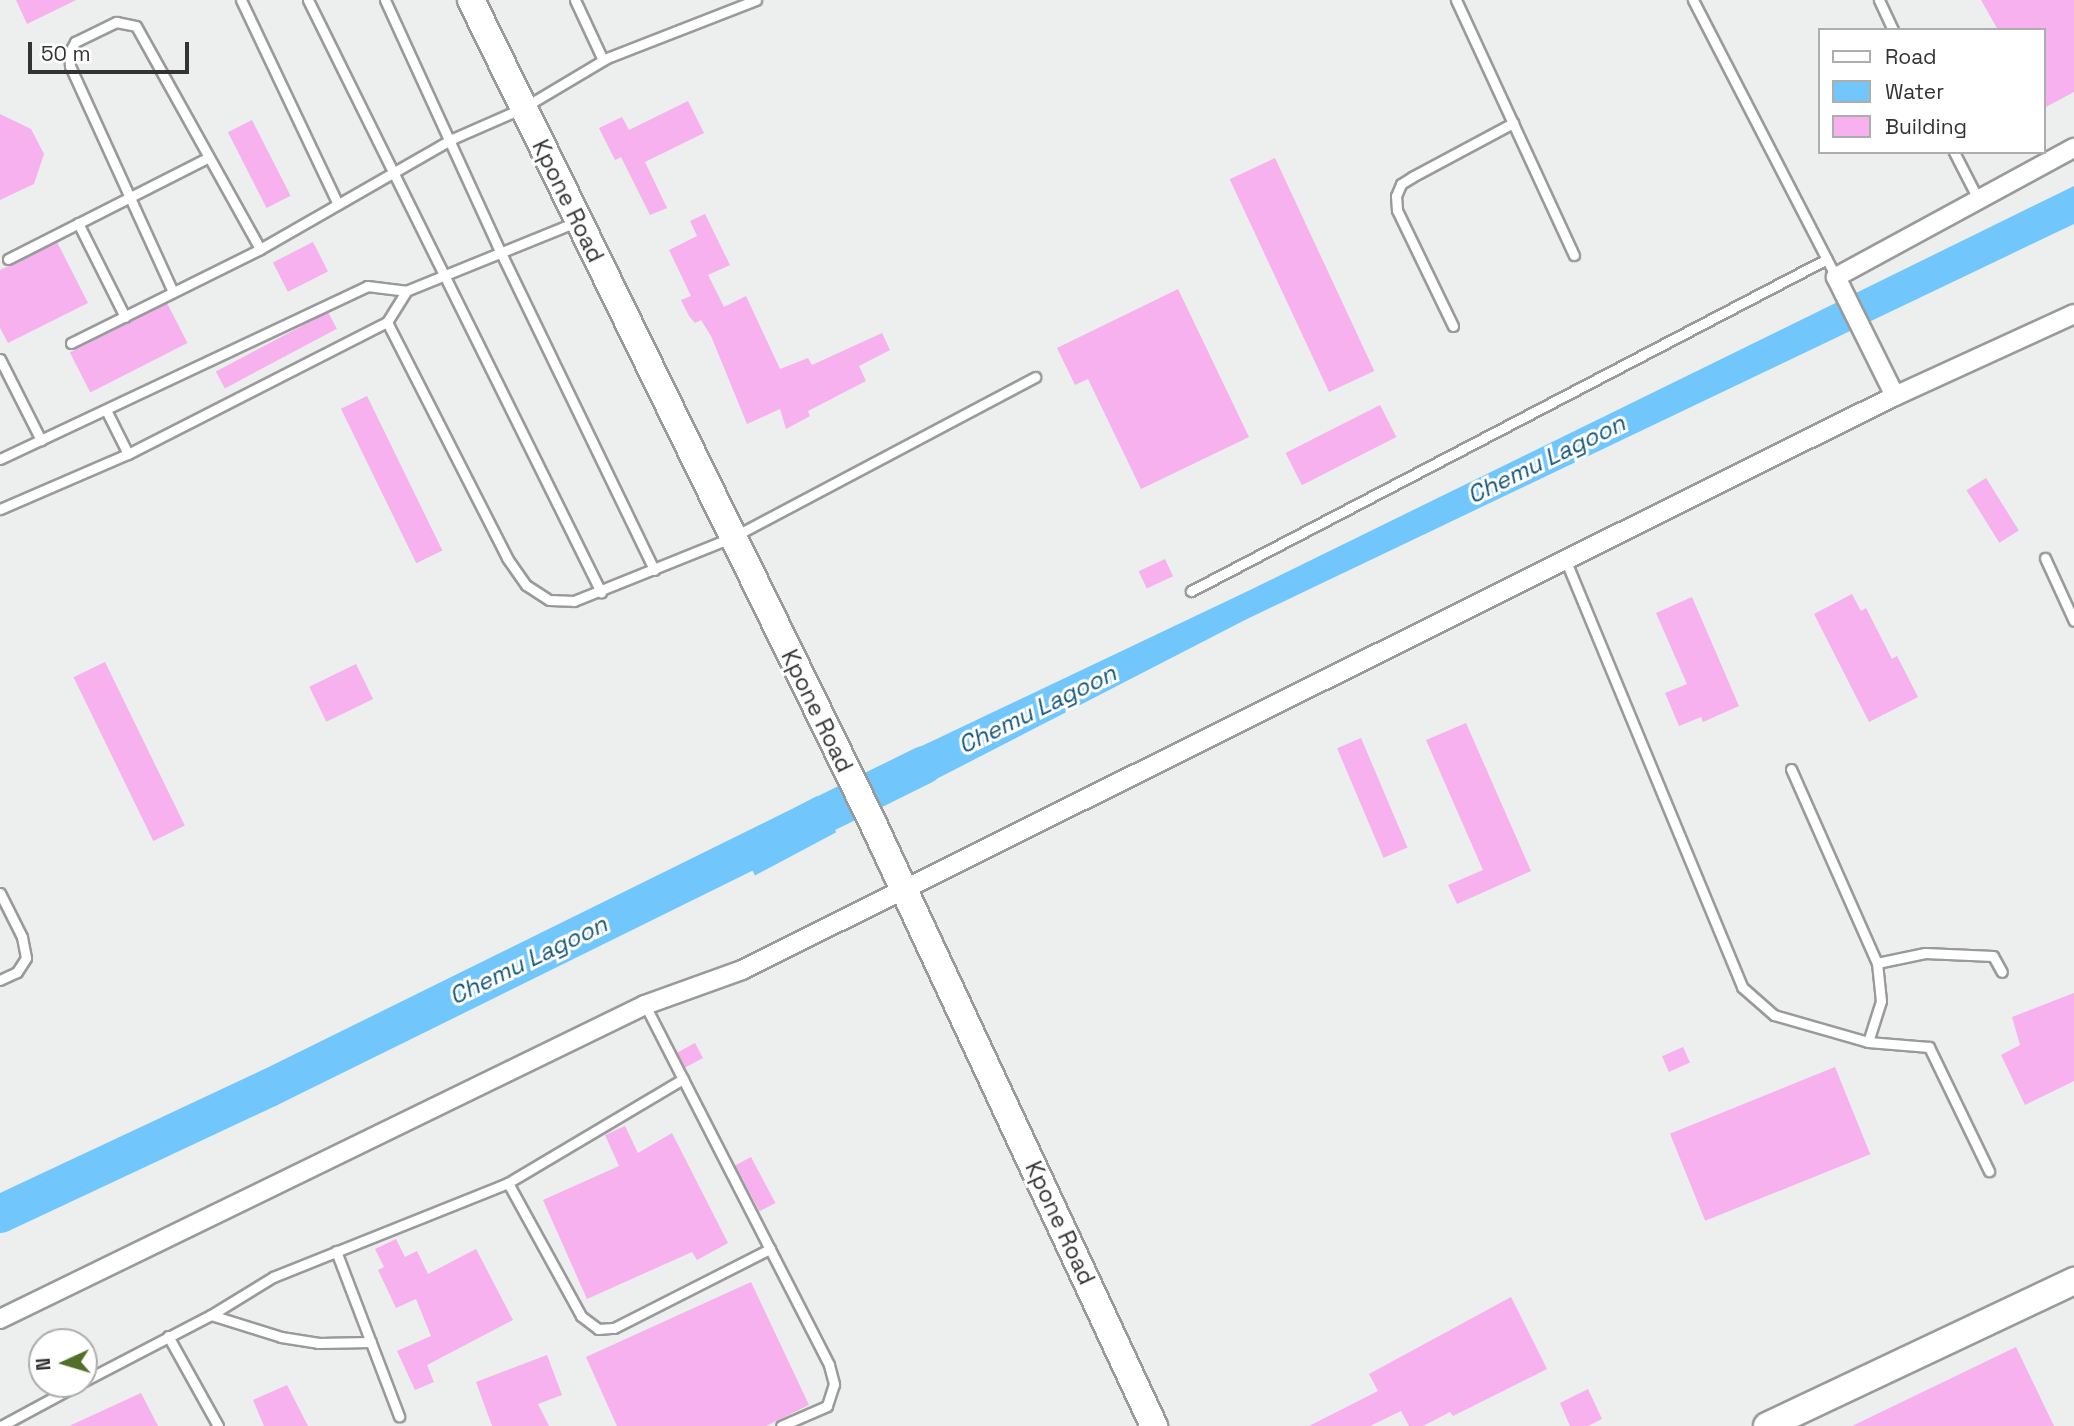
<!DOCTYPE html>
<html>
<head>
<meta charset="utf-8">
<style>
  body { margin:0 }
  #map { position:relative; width:2074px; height:1426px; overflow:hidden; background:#edeeee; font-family:"Space Grotesk",sans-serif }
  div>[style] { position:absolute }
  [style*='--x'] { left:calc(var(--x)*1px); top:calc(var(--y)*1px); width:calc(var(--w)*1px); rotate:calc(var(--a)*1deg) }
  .water>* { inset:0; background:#71c7fc; transform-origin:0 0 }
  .river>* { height:38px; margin:-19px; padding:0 19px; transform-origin:19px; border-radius:19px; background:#71c7fc }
  .building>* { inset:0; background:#f6b1ee; transform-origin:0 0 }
  .roads { filter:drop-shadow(2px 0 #999a9b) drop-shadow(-2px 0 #999a9b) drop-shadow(0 2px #999a9b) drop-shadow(0 -2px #999a9b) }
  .lane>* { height:9px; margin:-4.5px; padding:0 4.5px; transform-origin:4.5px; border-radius:4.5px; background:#fff }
  .street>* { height:18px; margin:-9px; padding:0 9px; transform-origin:9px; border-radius:9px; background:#fff }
  .secondary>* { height:26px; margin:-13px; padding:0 13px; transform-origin:13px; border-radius:13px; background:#fff }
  span { translate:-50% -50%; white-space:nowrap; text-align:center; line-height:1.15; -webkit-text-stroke:6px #fff; paint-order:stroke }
  .street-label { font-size:23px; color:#333334 }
  .water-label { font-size:24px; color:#14567a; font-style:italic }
  .legend { position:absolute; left:1818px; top:28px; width:228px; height:126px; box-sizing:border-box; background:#fff; border:2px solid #adadae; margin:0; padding:9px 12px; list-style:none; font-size:21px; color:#333334 }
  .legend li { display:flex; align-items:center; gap:14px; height:35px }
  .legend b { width:35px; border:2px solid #adadae }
  .north { position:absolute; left:28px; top:1328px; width:70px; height:70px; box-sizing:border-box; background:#fff; border:2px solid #adadae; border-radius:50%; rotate:266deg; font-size:19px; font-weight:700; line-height:28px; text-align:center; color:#333334 }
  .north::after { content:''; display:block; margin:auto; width:24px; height:32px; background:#507027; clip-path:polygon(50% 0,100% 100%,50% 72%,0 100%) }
  .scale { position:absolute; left:28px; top:42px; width:161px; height:32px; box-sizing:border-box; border:4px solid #333334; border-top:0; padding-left:9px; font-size:21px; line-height:24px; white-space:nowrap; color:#333334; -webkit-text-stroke:5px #fff; paint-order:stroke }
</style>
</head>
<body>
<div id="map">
  <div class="water">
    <div style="clip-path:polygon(2074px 186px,2074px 224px,1245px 620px,884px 806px,867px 772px,1248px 591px)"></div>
    <div style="left:817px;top:796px;width:41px;height:92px;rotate:62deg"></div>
  </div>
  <div class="river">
    <div style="--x:0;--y:1214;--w:297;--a:-25.1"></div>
    <div style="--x:269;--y:1088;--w:730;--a:-26.25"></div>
  </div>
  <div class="building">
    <div style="clip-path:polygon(16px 0,76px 0,27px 24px)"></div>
    <div style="clip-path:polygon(1981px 0,2074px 0,2074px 92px,2044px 108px,2044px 30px,1998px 30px)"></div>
    <div style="clip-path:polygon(688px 101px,704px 133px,645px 162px,667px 208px,650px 215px,621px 157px,615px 160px,599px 128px,622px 117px,629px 130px)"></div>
    <div style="clip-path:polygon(0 114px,31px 129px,44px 154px,34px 184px,0 200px)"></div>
    <div style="left:252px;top:120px;width:85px;height:27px;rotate:63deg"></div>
    <div style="left:1275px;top:158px;width:235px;height:50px;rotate:65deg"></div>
    <div style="clip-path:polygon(705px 214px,730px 265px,708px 275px,724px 307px,746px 296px,780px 369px,808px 358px,812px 365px,882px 333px,890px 350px,859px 366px,866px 381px,808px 411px,810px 416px,786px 429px,780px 409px,747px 424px,711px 336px,701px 320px,695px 323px,689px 316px,681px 300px,691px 296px,669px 250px,697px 236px,690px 221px)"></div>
    <div style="clip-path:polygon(57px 242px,88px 303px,8px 343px,0 328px,0 270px)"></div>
    <div style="left:313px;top:242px;width:33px;height:45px;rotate:63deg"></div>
    <div style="clip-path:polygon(1178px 289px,1249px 437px,1141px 489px,1088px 379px,1075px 385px,1057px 348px)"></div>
    <div style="left:167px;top:303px;width:45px;height:109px;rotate:63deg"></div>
    <div style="left:328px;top:312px;width:19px;height:127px;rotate:62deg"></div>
    <div style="left:367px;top:396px;width:172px;height:29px;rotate:64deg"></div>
    <div style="left:1380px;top:405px;width:36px;height:106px;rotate:63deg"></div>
    <div style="left:1986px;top:478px;width:62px;height:23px;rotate:58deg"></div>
    <div style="left:1165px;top:559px;width:19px;height:29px;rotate:65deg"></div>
    <div style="clip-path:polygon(1852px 594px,1861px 611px,1866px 608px,1892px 659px,1897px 656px,1918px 697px,1869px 722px,1814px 614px)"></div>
    <div style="clip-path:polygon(1692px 597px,1739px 706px,1703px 722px,1701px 717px,1679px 726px,1665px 693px,1687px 684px,1656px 613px)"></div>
    <div style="left:105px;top:662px;width:182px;height:35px;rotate:64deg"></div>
    <div style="left:356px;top:664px;width:39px;height:52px;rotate:64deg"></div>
    <div style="clip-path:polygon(1466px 723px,1531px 871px,1457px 904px,1448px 885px,1483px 870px,1426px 740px)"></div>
    <div style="left:1361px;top:738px;width:119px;height:26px;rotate:67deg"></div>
    <div style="clip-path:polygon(2074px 993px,2074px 1081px,2025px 1105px,2001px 1055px,2020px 1045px,2012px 1017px)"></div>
    <div style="left:695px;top:1043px;width:17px;height:20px;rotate:62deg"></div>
    <div style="left:1683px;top:1047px;width:17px;height:23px;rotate:66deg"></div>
    <div style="left:1835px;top:1067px;width:94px;height:178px;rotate:68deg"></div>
    <div style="clip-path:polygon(625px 1126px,638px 1153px,672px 1133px,728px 1243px,697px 1260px,692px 1252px,587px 1299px,543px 1200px,619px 1166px,605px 1135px)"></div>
    <div style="left:751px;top:1157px;width:52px;height:18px;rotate:62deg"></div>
    <div style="clip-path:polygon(396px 1239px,405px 1257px,417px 1251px,428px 1274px,476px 1249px,513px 1320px,427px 1365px,434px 1382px,415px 1390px,397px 1351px,431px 1336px,416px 1299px,396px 1308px,378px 1270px,384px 1267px,375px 1249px)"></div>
    <div style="clip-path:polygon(751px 1282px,809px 1405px,766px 1426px,617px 1426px,586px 1357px)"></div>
    <div style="clip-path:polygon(1511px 1297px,1547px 1369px,1453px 1416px,1450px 1412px,1423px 1426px,1409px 1426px,1401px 1411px,1370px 1426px,1309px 1426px,1378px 1391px,1369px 1374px)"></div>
    <div style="clip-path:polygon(2016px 1347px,2054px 1426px,1852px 1426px)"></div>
    <div style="clip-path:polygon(547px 1355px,562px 1395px,538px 1404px,549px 1426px,492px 1426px,476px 1382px)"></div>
    <div style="clip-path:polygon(287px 1385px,308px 1426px,264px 1426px,253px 1400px)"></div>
    <div style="clip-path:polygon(1588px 1389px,1602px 1419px,1588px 1426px,1570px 1426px,1560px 1403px)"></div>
    <div style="clip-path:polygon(141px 1393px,158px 1426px,69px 1426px)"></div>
  </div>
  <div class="roads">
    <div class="lane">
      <div style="--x:241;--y:0;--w:226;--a:64.6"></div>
      <div style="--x:308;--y:0;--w:661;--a:63.67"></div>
      <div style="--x:385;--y:0;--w:278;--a:65.4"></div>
      <div style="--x:501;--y:253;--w:352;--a:64.2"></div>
      <div style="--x:575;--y:0;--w:66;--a:65"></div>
      <div style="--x:1456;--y:0;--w:281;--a:65.2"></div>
      <div style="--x:1693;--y:0;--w:312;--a:62.7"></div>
      <div style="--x:1879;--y:0;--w:33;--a:65"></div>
      <div style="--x:1954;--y:152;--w:51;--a:62.9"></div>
      <div style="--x:78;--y:223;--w:105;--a:63.4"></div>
      <div style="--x:8;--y:259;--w:225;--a:-26.9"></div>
      <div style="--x:173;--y:292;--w:248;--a:-114.5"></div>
      <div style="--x:70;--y:66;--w:13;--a:-94"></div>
      <div style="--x:69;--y:53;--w:13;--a:-61"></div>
      <div style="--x:75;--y:42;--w:46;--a:-26"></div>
      <div style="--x:116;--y:22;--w:20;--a:11"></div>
      <div style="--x:136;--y:26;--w:255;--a:60.9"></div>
      <div style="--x:387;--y:322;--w:265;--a:63"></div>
      <div style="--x:507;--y:558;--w:33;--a:55"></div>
      <div style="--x:526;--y:585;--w:27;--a:33"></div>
      <div style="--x:549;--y:600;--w:25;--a:2"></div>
      <div style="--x:574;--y:601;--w:171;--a:-21.9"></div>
      <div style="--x:733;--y:537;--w:342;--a:-27.9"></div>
      <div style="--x:1453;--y:326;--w:129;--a:-115.8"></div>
      <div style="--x:1397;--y:210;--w:14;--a:-94"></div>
      <div style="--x:1396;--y:196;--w:13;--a:-67"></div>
      <div style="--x:1401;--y:184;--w:13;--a:-32"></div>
      <div style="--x:1412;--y:177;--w:115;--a:-28.1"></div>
      <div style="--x:71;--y:343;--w:211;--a:-26.4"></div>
      <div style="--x:260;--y:249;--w:221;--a:-29.8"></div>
      <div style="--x:452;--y:139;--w:77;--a:-23.6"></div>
      <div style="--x:523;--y:108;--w:98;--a:-30.8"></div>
      <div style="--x:607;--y:58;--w:160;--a:-21.3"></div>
      <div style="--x:0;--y:359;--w:91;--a:63.2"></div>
      <div style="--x:106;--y:410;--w:49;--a:63.4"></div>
      <div style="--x:0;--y:459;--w:406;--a:-25.2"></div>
      <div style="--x:367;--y:286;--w:39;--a:7"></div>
      <div style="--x:406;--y:291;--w:183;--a:-22.1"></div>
      <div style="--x:0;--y:509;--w:139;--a:-23.3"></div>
      <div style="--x:128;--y:454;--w:291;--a:-27"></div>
      <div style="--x:387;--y:322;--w:36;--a:-58"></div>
      <div style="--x:2045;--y:558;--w:69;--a:65.3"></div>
      <div style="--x:1565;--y:559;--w:463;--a:67.5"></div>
      <div style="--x:1742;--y:987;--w:43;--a:41.2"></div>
      <div style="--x:1774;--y:1015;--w:98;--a:16"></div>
      <div style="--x:1868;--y:1042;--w:61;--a:4.7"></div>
      <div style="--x:1929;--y:1047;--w:138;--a:64.2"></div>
      <div style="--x:1191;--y:591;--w:717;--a:-27.57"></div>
      <div style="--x:1791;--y:769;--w:212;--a:66.1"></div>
      <div style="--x:1877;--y:963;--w:38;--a:84"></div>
      <div style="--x:1881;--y:1001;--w:43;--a:107.6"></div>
      <div style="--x:0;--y:893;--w:49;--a:63.4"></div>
      <div style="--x:22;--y:937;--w:21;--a:79"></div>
      <div style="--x:26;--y:958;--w:17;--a:123"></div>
      <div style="--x:17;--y:972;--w:19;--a:155"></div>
      <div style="--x:1877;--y:963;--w:49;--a:-11.8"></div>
      <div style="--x:1925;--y:953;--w:68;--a:2.5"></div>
      <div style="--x:1993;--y:956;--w:18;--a:61"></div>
      <div style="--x:645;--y:1005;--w:404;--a:62.9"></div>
      <div style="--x:829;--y:1365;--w:20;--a:75"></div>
      <div style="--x:834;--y:1384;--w:23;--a:108"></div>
      <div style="--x:827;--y:1406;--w:50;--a:156.5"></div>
      <div style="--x:683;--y:1079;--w:204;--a:149.3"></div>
      <div style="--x:508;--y:1183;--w:152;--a:61.2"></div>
      <div style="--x:581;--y:1316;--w:21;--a:37"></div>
      <div style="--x:598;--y:1329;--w:16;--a:-4"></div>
      <div style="--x:614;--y:1328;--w:175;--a:-26.9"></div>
      <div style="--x:336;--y:1251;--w:177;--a:69.1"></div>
      <div style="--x:211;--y:1315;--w:73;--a:17.4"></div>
      <div style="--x:281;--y:1337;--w:37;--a:9"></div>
      <div style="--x:318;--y:1343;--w:53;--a:-1.1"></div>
      <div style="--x:168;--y:1336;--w:103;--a:60.9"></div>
      <div style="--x:84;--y:1381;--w:143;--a:-27.5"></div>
      <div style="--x:211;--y:1315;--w:73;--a:-31.5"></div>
      <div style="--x:273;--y:1277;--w:253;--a:-21.8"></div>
      <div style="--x:1;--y:1426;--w:89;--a:-28.3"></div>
    </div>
    <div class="street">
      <div style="--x:1895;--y:396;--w:133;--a:-116.4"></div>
      <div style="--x:1836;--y:277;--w:271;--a:-28.5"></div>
      <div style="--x:0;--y:1319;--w:717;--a:-25.96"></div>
      <div style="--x:645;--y:1005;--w:103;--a:-19.8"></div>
      <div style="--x:742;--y:970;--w:1288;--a:-26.47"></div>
      <div style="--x:1895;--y:396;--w:197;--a:-24.6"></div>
    </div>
    <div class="secondary">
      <div style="--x:471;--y:0;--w:911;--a:63.97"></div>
      <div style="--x:871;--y:819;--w:670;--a:65"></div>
      <div style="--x:1767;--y:1426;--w:340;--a:-25.3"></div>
    </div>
  </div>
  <div class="street-label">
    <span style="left:568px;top:201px;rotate:64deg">Kpone Road</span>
    <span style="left:817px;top:711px;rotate:64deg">Kpone Road</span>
    <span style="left:1060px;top:1223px;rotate:65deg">Kpone Road</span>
  </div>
  <div class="water-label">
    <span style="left:1546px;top:459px;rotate:-26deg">Chemu Lagoon</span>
    <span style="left:1037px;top:709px;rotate:-26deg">Chemu Lagoon</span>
    <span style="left:528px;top:960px;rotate:-26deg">Chemu Lagoon</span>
  </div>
  <ul class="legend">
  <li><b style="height:9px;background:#fff"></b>Road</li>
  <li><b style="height:19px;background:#71c7fc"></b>Water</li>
  <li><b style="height:19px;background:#f6b1ee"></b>Building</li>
  </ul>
  <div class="north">N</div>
  <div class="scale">50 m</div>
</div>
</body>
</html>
